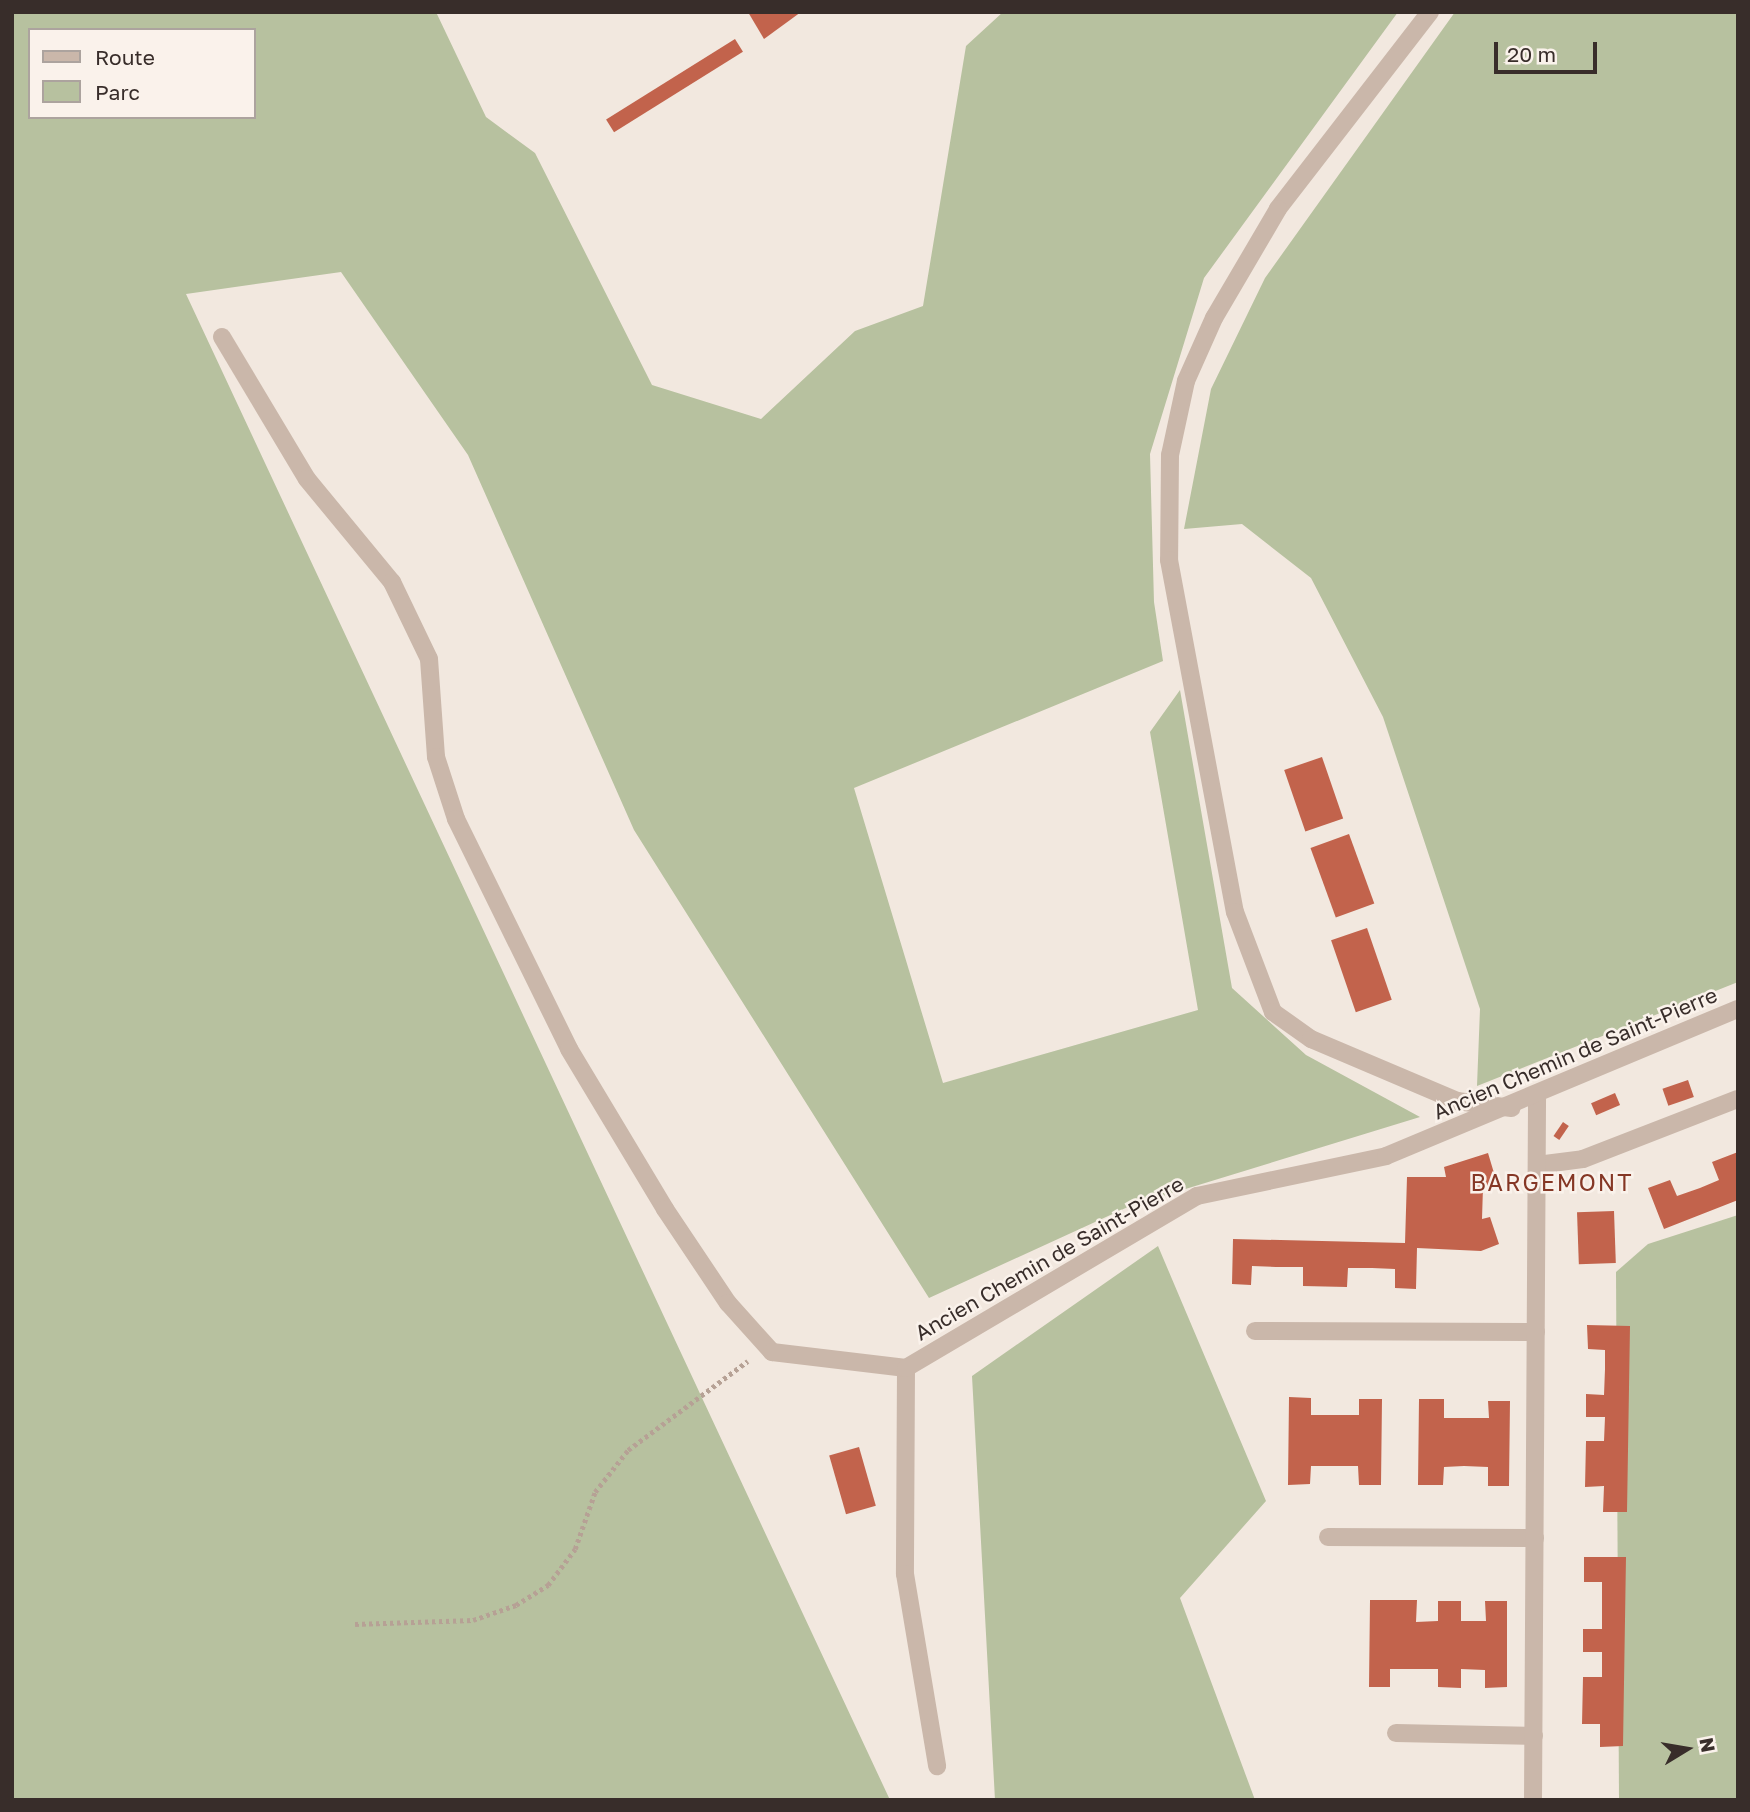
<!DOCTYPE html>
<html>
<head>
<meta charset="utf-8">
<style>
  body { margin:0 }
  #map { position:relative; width:1750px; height:1812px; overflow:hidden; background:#f2e8df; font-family:"Golos Text",sans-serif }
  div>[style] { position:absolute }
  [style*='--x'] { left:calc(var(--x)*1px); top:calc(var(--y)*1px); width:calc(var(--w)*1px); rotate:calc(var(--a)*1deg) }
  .green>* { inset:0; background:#b7c19f }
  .building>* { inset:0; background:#c2634c; transform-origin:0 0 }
  .path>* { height:4.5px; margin-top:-2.25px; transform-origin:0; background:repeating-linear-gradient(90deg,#b6a195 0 3.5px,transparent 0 7px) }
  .lane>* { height:18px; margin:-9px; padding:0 9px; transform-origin:9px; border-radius:9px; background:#cab7aa }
  .street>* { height:18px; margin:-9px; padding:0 9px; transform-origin:9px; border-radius:9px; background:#cab7aa }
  span { translate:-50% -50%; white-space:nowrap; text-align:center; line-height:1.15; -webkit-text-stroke:5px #faf2eb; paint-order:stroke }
  .street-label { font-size:21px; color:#382d2a }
  .neighbourhood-label { font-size:23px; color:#853725; letter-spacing:2px }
  .frame { position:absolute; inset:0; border:14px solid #382d2a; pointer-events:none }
  .legend { position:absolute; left:28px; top:28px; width:228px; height:91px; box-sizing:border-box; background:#faf2eb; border:2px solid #aca39e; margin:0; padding:9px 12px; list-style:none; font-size:21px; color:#382d2a }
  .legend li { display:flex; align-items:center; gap:14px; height:35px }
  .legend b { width:35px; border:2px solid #aca39e }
  .north { position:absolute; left:1652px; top:1714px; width:70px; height:70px; -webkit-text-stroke:5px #faf2eb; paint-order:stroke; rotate:79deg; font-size:19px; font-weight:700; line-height:28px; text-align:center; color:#382d2a }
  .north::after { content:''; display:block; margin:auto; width:24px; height:32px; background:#382d2a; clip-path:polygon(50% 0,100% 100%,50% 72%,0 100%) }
  .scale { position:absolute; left:1494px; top:42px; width:103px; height:32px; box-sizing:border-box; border:4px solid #382d2a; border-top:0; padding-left:9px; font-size:21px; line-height:24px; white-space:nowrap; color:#382d2a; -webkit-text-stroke:5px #faf2eb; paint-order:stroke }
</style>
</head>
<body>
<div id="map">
  <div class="green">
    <div style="clip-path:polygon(evenodd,12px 12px,436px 12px,486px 117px,535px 153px,652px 385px,761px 419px,855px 331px,923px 306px,966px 46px,1003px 12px,1398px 12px,1204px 278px,1150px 454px,1154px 602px,1163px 661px,854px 788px,943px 1083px,1198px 1010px,1150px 732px,1180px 690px,1232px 988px,1306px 1055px,1420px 1117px,1130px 1206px,929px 1298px,634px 830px,468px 455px,341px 272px,186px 294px,890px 1800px,12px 1800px,12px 12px,30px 30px,254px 30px,254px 117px,30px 117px,30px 30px)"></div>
    <div style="clip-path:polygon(1455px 12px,1738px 12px,1738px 982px,1477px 1086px,1480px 1009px,1383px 717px,1311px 578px,1242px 524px,1184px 529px,1211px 389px,1265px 278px)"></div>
    <div style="clip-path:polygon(1738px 1215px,1738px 1800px,1619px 1800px,1616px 1272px,1648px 1244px)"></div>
    <div style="clip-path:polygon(1158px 1246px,1266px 1501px,1180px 1598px,1255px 1800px,995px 1800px,972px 1376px)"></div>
  </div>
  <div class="building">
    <div style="clip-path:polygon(748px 12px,801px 12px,764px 39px)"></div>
    <div style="left:735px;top:39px;width:15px;height:152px;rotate:58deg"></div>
    <div style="left:1322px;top:757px;width:65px;height:40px;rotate:71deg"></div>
    <div style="left:1349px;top:834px;width:74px;height:41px;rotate:70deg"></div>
    <div style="left:1367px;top:928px;width:76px;height:38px;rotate:71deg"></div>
    <div style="left:1688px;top:1080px;width:18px;height:27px;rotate:71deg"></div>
    <div style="left:1615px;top:1093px;width:13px;height:26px;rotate:67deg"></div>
    <div style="left:1563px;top:1122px;width:7px;height:17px;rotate:34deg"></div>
    <div style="clip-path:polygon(1738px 1152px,1738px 1200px,1664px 1229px,1648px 1188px,1670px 1180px,1677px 1196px,1700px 1188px,1719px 1180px,1712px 1162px)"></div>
    <div style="clip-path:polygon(1488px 1153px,1497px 1183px,1483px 1187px,1482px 1219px,1490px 1217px,1499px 1244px,1481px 1251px,1417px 1248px,1416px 1289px,1395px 1288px,1395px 1269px,1372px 1268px,1348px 1268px,1347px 1287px,1303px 1286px,1303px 1267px,1276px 1267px,1252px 1266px,1251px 1285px,1232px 1284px,1233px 1239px,1405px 1243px,1407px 1177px,1446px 1177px,1444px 1167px)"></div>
    <div style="left:1614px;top:1211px;width:52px;height:37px;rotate:88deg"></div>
    <div style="clip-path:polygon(1587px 1325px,1630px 1326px,1627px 1512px,1603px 1512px,1604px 1486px,1585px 1487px,1586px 1441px,1604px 1441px,1605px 1417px,1586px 1417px,1586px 1394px,1604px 1395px,1605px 1369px,1605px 1350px,1588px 1349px)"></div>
    <div style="clip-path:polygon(1289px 1397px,1311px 1398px,1311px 1415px,1359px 1415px,1359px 1399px,1382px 1399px,1381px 1485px,1359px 1485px,1358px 1466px,1311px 1466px,1310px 1484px,1288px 1485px)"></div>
    <div style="clip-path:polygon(1419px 1399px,1444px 1399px,1444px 1418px,1489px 1418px,1488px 1401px,1510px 1401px,1509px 1486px,1488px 1486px,1488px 1467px,1464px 1466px,1444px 1467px,1443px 1485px,1418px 1485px)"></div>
    <div style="left:859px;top:1447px;width:61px;height:31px;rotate:74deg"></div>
    <div style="clip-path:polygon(1584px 1557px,1626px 1557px,1623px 1746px,1600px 1747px,1600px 1724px,1582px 1724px,1583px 1677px,1602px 1677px,1602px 1652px,1583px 1652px,1583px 1629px,1602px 1629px,1602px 1582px,1584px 1582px)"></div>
    <div style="clip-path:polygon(1370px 1600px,1417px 1600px,1416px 1622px,1438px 1621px,1438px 1601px,1461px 1601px,1461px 1621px,1486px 1621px,1485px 1601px,1507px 1601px,1507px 1687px,1485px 1688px,1485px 1670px,1461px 1669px,1461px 1688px,1438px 1687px,1438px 1669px,1390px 1669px,1390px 1687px,1369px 1687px)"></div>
  </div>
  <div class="path">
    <div style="--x:355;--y:1624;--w:118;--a:-1.9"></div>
    <div style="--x:473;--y:1620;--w:46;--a:-19.2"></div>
    <div style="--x:516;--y:1605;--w:38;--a:-32"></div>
    <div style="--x:548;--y:1585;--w:45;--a:-53.1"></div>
    <div style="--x:575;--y:1549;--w:60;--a:-70.7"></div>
    <div style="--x:595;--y:1492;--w:53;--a:-51.8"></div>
    <div style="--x:628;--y:1450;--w:149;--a:-36.6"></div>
  </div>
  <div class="lane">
    <div style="--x:222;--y:337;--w:165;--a:59.1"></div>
    <div style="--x:307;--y:479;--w:134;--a:50.5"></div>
    <div style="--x:392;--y:582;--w:85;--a:64.3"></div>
    <div style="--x:429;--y:659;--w:98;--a:85.9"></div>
    <div style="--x:436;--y:757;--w:65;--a:72.1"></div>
    <div style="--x:456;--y:819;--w:256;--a:63.8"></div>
    <div style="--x:569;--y:1049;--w:187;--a:59"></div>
    <div style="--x:665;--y:1209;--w:113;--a:56.2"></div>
    <div style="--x:728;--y:1303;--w:66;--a:48.1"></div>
    <div style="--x:1537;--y:1165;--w:46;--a:-7.4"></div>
    <div style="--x:1583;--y:1159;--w:166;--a:-21.2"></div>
    <div style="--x:1255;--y:1331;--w:281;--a:0.2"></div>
    <div style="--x:906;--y:1368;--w:206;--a:90.3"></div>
    <div style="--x:905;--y:1574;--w:195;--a:80.5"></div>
    <div style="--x:1328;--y:1537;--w:207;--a:0.3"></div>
    <div style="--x:1396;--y:1733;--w:138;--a:1.2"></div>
    <div style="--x:1533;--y:1800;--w:703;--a:-89.67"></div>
  </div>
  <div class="street">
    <div style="--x:1430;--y:12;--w:249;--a:127.7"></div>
    <div style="--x:1278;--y:209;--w:126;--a:120.4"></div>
    <div style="--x:1214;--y:318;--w:69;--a:114"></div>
    <div style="--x:1186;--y:381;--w:76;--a:102.2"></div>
    <div style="--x:1170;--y:455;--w:105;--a:90.5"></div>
    <div style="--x:1169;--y:560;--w:358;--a:79.4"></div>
    <div style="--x:1235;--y:912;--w:107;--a:69.2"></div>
    <div style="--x:1273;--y:1012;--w:47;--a:35.4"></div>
    <div style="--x:1311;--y:1039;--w:159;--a:23"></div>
    <div style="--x:1457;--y:1101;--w:55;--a:7.3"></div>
    <div style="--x:772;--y:1352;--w:135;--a:6.8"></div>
    <div style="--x:906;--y:1368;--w:338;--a:-30.6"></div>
    <div style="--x:1197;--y:1196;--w:193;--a:-11.9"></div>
    <div style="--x:1386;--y:1156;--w:381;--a:-22.7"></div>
  </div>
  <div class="street-label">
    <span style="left:1575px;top:1053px;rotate:-23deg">Ancien Chemin de Saint-Pierre</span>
    <span style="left:1049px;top:1258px;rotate:-30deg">Ancien Chemin de Saint-Pierre</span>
  </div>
  <div class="neighbourhood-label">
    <span style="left:1552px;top:1182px">BARGEMONT</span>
  </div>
  <div class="frame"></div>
  <ul class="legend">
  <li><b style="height:9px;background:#cab7aa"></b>Route</li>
  <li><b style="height:19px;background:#b7c19f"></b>Parc</li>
  </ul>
  <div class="north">N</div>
  <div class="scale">20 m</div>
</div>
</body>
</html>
